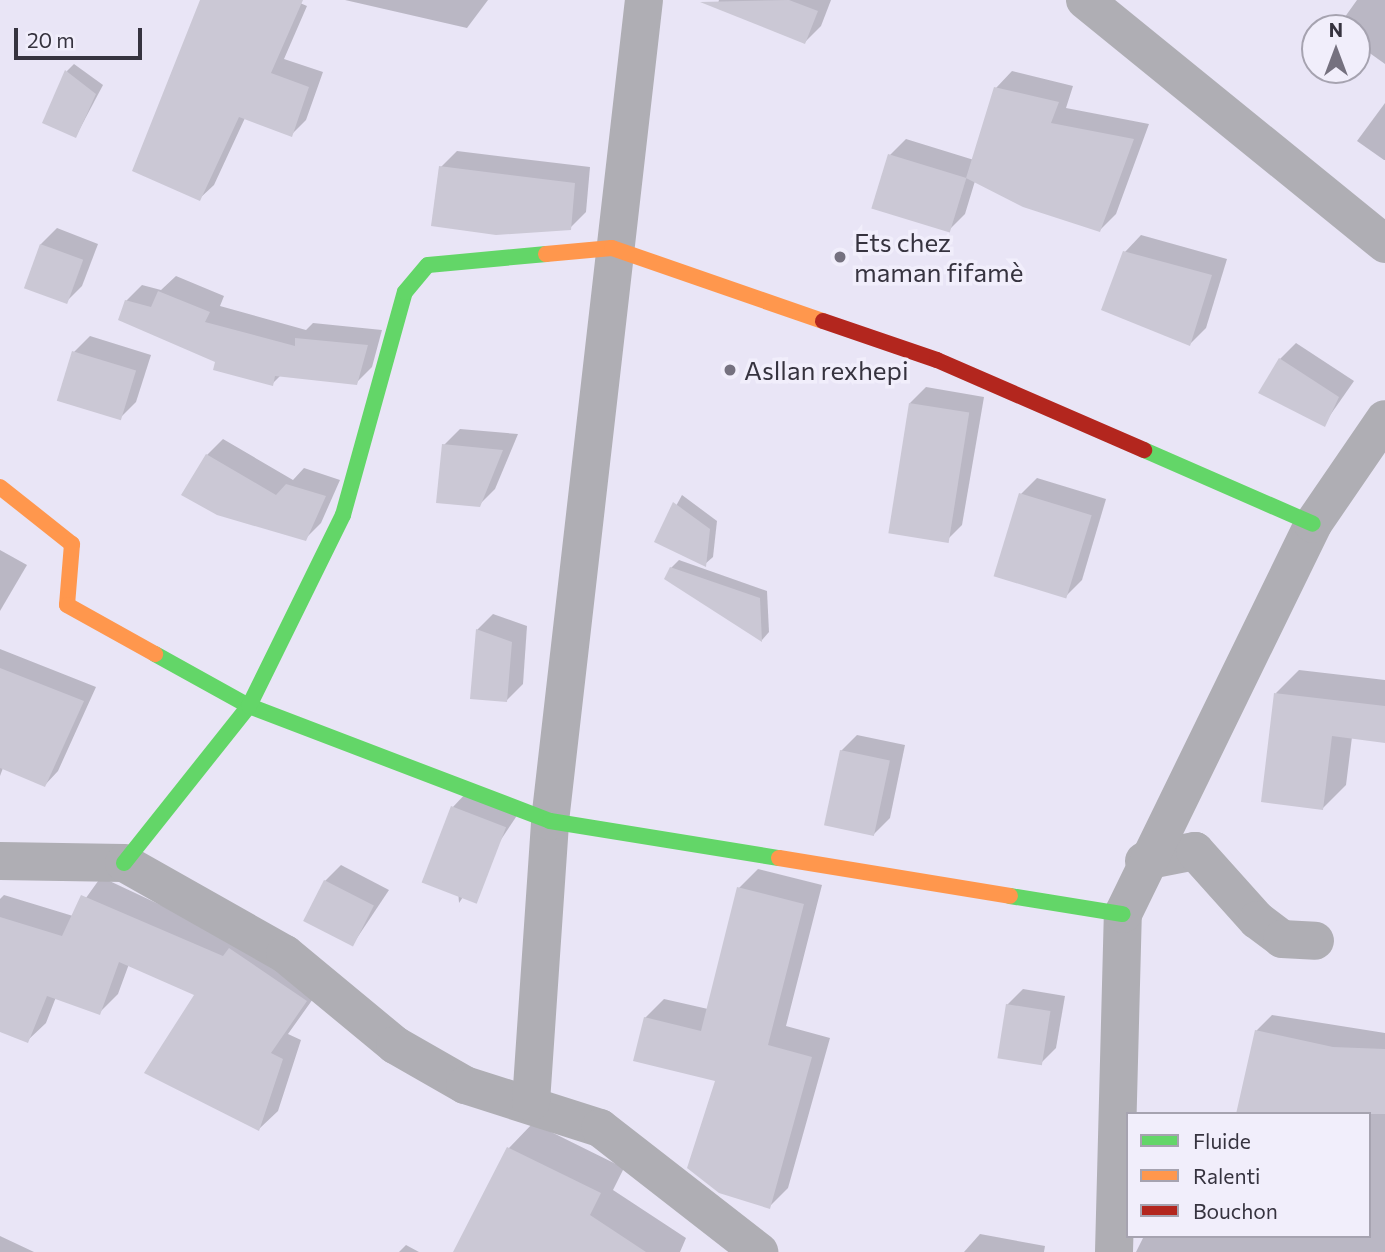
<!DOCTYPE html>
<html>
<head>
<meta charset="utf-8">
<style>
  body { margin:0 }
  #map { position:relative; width:1385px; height:1252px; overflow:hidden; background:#e9e5f6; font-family:Commissioner,sans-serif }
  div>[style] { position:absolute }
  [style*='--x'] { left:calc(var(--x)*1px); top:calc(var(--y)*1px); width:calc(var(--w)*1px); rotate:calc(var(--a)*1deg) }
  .shadow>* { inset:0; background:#0003 }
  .building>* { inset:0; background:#cbc8d5; transform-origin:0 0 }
  .street>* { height:38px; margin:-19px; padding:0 19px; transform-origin:19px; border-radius:19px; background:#afaeb4 }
  .fast>* { height:16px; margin:-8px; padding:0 8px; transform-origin:8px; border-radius:8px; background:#63d668 }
  .slow>* { height:16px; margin:-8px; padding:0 8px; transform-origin:8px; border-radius:8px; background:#ff974d }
  .jam>* { height:16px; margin:-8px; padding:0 8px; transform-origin:8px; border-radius:8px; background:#b3261e }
  .dots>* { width:19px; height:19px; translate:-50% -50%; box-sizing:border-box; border:4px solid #f1eefb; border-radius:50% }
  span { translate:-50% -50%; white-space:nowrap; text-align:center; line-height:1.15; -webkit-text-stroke:7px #f1eefb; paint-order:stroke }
  .poi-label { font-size:26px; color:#36333f }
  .left { translate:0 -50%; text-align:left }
  .legend { position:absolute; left:1126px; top:1112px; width:245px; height:126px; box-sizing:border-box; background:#f1eefb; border:2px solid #a6a3b0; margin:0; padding:9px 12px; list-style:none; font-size:21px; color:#36333f }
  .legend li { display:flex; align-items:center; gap:14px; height:35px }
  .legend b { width:35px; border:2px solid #a6a3b0 }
  .north { position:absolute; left:1301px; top:14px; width:70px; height:70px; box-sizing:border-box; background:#f1eefb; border:2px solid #a6a3b0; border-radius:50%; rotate:0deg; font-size:19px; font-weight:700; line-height:28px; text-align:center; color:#36333f }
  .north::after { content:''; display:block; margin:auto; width:24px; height:32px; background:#75717f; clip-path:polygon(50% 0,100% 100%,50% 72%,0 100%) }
  .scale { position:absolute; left:14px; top:28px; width:128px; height:32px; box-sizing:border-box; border:4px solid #36333f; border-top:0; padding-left:9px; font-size:21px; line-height:24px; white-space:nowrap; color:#36333f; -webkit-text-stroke:5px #f1eefb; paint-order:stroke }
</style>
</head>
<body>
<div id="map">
  <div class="shadow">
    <div style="clip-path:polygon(202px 0,293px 0,307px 6px,284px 59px,323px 72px,306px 120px,291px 135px,245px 118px,214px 185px,199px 199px)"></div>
    <div style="clip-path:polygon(345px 0,488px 0,467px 28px)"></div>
    <div style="clip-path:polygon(719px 0,831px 0,821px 26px,805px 42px,717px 7px)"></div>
    <div style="clip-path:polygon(1357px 0,1385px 0,1385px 64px,1357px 44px,1357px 28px,1337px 28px)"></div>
    <div style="clip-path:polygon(74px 64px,103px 85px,76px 136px,67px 71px)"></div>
    <div style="clip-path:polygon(1012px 71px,1073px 86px,1066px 108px,1149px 124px,1116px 214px,1100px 230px,975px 181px,965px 214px,949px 230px,890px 155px,906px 139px,974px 160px,996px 88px)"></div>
    <div style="clip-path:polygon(1385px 103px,1385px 160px,1384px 160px,1357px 141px)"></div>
    <div style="clip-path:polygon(457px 151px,590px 167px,586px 212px,570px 228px,441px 167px)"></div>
    <div style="clip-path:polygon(57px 228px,98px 244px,82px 286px,66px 302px,26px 287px,41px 244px)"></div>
    <div style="clip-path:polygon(1141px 235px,1227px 259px,1206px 328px,1190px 344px,1125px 252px)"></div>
    <div style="clip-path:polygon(176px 276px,224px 296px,220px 306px,306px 330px,313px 323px,382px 330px,372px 367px,356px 383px,281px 375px,272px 384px,217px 360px,126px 301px,142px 285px,161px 290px)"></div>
    <div style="clip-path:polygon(90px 336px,151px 355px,136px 402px,120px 418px,74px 352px)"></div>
    <div style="clip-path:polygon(1296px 343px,1354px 381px,1324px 424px,1280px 359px)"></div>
    <div style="clip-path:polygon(926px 387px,984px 397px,962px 525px,946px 541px,910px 403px)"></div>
    <div style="clip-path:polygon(460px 429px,518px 434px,495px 489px,479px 505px,444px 445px)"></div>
    <div style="clip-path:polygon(223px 439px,293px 480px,304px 468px,340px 480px,321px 523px,305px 539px,207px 455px)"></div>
    <div style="clip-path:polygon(1037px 478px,1106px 499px,1082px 580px,1066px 596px,1021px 494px)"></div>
    <div style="clip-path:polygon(682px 495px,717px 521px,713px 557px,705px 564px,657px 541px)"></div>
    <div style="clip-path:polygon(0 550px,27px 565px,0 611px)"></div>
    <div style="clip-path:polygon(679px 560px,767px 591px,769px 632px,762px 640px,671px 568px)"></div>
    <div style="clip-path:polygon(493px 614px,527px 626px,523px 684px,507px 700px,477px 630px)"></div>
    <div style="clip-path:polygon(0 649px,96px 687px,58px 771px,45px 785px,3px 768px,0 776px)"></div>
    <div style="clip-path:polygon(1299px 670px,1385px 680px,1385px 741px,1352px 737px,1346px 785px,1323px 808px,1276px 693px)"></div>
    <div style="clip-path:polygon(857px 735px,905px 745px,890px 818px,874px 834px,841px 751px)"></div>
    <div style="clip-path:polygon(468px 791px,520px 811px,459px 903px,452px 808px)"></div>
    <div style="clip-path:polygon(341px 865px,389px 890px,353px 944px,325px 881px)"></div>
    <div style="clip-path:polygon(758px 869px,822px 885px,786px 1026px,830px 1038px,788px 1188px,769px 1207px,718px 1080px,645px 1018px,664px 999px,708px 1009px,739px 888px)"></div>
    <div style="clip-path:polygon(101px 877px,325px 982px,288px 1034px,301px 1040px,278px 1111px,259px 1129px,197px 994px,129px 964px,118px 994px,99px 1013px,56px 997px,46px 1023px,27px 1041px,0 1030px,0 899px,4px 895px,73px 916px)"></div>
    <div style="clip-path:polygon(1023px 989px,1065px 996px,1056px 1048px,1040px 1064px,1007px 1005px)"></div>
    <div style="clip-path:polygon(1272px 1015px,1385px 1033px,1385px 1252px,1136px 1252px,1144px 1236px,1369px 1236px,1369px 1114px,1256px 1031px)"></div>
    <div style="clip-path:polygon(533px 1123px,624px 1168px,613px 1190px,686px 1238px,680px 1252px,455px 1252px,509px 1148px)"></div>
    <div style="clip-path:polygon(980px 1234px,1045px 1246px,1044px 1252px,964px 1252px)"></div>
    <div style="clip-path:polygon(0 1236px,34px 1252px,0 1252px)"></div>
    <div style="clip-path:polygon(406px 1245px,419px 1252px,399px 1252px)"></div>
  </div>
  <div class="building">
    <div style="clip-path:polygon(200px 0,303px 0,271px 73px,309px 87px,292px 137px,239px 117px,200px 201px,132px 171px)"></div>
    <div style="clip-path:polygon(789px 0,818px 11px,805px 44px,700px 2px)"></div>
    <div style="clip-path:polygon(65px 70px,96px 94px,76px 138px,42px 123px)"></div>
    <div style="clip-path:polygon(994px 87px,1059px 102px,1051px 123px,1134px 139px,1100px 232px,1023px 207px,966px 178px)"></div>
    <div style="left:888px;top:154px;width:82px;height:57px;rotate:17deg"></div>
    <div style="clip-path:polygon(439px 166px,575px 183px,571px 230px,496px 235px,431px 226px)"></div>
    <div style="left:40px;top:244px;width:46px;height:47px;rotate:20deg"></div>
    <div style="clip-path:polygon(1123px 251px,1212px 275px,1190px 346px,1101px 310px)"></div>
    <div style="clip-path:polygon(158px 291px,210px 312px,205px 322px,295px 346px,295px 338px,368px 345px,357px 385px,275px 376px,273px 386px,213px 370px,215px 362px,118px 320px,125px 300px,151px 307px)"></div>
    <div style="left:72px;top:351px;width:67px;height:52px;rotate:17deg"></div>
    <div style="clip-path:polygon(1279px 358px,1339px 397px,1325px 427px,1258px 393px)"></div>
    <div style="left:909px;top:403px;width:61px;height:132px;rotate:9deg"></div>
    <div style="clip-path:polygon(442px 444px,503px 450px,480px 507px,436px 503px)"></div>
    <div style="clip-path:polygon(206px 454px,276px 495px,286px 484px,326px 496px,306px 541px,217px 515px,181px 495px)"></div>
    <div style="left:1019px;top:493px;width:76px;height:87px;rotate:17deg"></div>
    <div style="clip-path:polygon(673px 502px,710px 529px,706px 567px,654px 542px)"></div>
    <div style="clip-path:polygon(670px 567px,760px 598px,762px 642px,664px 579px)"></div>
    <div style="clip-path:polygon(476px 629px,512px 642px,507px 702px,470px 699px)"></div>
    <div style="clip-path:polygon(0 668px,84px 701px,45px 787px,0 768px)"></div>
    <div style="clip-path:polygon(1274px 693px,1385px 706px,1385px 743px,1332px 736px,1323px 810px,1261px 802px)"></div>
    <div style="left:840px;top:750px;width:51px;height:77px;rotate:12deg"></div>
    <div style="left:451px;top:806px;width:59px;height:82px;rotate:21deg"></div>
    <div style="left:324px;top:880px;width:56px;height:46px;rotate:27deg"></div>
    <div style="clip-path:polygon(737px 887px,804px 904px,768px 1045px,812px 1057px,770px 1209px,719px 1193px,687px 1168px,715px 1081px,633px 1061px,644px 1017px,701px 1031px)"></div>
    <div style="clip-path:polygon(81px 895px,223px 956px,229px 948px,307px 1001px,271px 1053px,283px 1059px,259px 1131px,144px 1073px,194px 995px,119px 962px,100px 1015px,47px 996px,28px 1043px,0 1032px,0 917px,62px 936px)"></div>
    <div style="left:1006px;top:1004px;width:45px;height:55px;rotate:9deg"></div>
    <div style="clip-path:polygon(1255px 1030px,1333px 1047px,1385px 1049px,1385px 1114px,1236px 1114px)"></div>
    <div style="clip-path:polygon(507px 1147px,601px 1193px,590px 1215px,646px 1252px,453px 1252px)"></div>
  </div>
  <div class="street">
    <div style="--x:1085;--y:0;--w:387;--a:39.1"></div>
    <div style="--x:0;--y:861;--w:124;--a:0.9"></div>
    <div style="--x:124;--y:863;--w:185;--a:29.5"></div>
    <div style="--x:285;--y:954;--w:143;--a:39.6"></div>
    <div style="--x:395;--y:1045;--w:81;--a:29.7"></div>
    <div style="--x:465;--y:1085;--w:142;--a:17.7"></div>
    <div style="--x:600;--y:1128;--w:202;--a:37.9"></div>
    <div style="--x:1144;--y:861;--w:52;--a:-11.1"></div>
    <div style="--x:1195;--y:851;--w:93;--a:48.1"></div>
    <div style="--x:1257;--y:920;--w:31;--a:37"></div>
    <div style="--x:1282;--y:939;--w:33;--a:3"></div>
    <div style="--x:531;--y:1102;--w:282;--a:-86.1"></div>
    <div style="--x:550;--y:821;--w:826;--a:-83.47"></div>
    <div style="--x:1114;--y:1252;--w:338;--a:-88.5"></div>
    <div style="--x:1123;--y:914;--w:434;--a:-64"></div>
    <div style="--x:1313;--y:524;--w:127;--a:-55.6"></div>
  </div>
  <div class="fast">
    <div style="--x:1144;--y:450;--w:184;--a:23.6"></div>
    <div style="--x:155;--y:654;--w:107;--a:29"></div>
    <div style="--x:249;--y:706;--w:322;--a:20.9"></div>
    <div style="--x:550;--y:821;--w:232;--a:9.2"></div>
    <div style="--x:124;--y:863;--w:201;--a:-51.5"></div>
    <div style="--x:249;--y:706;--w:213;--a:-63.8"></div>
    <div style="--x:343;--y:515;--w:231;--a:-74.5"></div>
    <div style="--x:405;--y:292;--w:35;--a:-50"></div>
    <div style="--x:428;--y:265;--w:119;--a:-5.3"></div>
    <div style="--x:1010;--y:896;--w:114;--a:9.1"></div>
  </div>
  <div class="slow">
    <div style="--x:546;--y:254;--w:66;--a:-5.2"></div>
    <div style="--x:612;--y:248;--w:223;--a:19.1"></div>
    <div style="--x:0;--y:487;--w:92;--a:38.4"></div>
    <div style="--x:72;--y:544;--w:61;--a:94.7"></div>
    <div style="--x:67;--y:605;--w:101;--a:29.1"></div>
    <div style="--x:779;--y:858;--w:234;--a:9.3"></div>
  </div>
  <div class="jam">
    <div style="--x:823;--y:321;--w:120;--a:18.9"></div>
    <div style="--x:937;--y:360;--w:226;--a:23.5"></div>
  </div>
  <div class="dots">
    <div style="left:840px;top:257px;background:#75717f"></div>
    <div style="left:730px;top:370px;background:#75717f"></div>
  </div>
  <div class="poi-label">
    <span class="left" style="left:854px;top:257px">Ets chez<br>maman fifamè</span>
    <span class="left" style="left:744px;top:370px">Asllan rexhepi</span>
  </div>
  <ul class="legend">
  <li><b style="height:9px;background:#63d668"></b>Fluide</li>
  <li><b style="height:9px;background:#ff974d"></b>Ralenti</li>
  <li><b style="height:9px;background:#b3261e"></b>Bouchon</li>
  </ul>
  <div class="north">N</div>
  <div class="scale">20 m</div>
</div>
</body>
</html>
